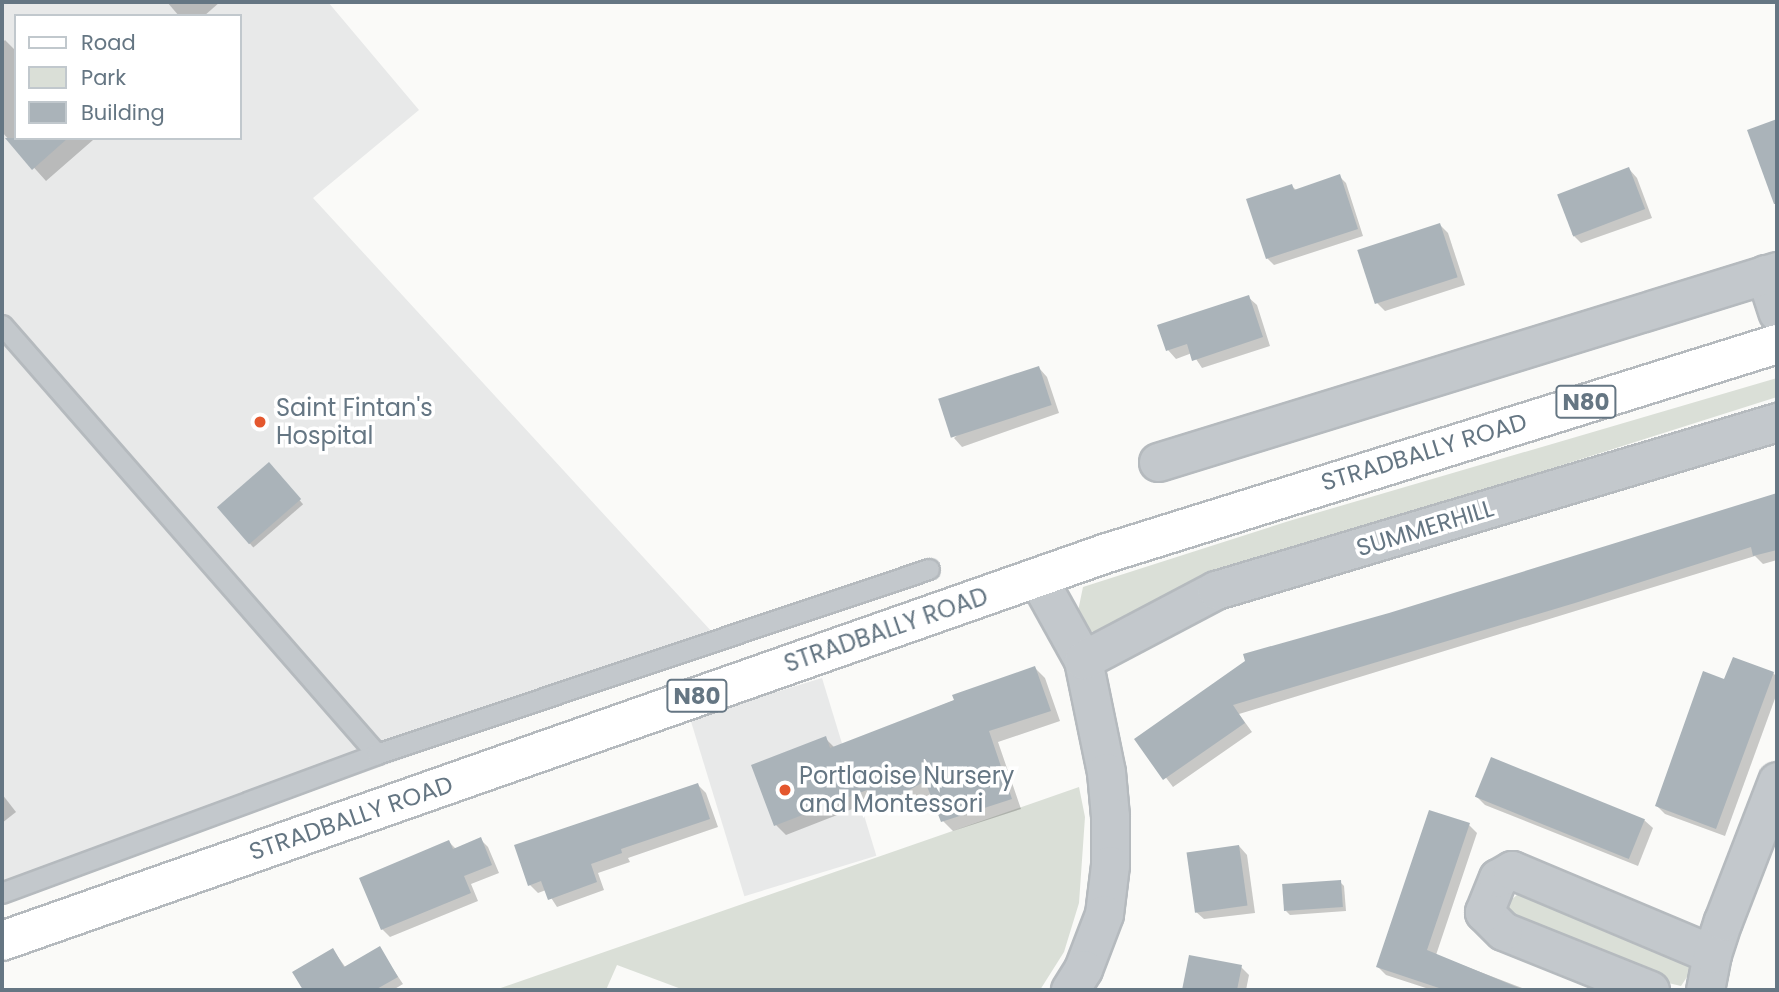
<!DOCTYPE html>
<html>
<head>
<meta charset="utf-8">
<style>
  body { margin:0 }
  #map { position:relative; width:1779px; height:992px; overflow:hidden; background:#fafaf8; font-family:Poppins,sans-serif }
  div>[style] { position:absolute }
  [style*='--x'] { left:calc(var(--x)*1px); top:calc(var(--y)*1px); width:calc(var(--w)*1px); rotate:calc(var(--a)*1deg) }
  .built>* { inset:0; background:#e8e9e9; transform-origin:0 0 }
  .green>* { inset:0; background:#dadfd7 }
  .shadow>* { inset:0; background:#0003; transform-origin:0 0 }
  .building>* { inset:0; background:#aab3b9; transform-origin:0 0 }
  .roads { filter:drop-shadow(2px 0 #b5babe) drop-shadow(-2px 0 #b5babe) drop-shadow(0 2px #b5babe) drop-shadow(0 -2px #b5babe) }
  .service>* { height:19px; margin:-9.5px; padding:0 9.5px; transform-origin:9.5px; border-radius:9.5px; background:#c3c8cc }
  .minor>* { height:37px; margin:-18.5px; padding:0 18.5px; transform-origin:18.5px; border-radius:18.5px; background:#c3c8cc }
  .primary>* { height:38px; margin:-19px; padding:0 19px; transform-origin:19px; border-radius:19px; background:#fff }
  .dots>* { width:19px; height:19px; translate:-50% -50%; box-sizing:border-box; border:4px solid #fff; border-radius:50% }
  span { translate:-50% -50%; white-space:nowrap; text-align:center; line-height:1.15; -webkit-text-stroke:7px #fff; paint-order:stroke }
  .shield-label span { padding:2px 5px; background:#fff; border:2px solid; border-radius:5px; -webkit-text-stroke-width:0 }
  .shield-label { font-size:23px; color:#657683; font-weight:700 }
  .poi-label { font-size:24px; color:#657683 }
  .left { translate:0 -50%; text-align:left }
  .street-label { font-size:24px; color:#657683 }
  .frame { position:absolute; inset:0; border:4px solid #657683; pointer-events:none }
  .legend { position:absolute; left:14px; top:14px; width:228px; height:126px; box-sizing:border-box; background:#fff; border:2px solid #c1c8cd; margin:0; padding:9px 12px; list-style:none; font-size:21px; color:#657683 }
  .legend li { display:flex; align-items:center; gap:14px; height:35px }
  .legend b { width:35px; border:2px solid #c1c8cd }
</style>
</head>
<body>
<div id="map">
  <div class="built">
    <div style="clip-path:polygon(evenodd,2px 2px,328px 2px,419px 110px,313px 198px,724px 645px,2px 901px,2px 2px,16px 16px,240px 16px,240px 138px,16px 138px,16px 16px)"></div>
    <div style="left:822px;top:678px;width:186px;height:138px;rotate:73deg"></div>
  </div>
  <div class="green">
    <div style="clip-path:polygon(1777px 378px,1777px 397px,1194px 582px,1104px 635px,1090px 631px,1082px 623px,1078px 611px,1083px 587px,1289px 521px)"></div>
    <div style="clip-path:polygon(1079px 787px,1085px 817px,1079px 903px,1064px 952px,1040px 990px,684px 990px,617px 965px,606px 990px,495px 990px)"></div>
    <div style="clip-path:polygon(1518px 894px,1688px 957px,1693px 968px,1681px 986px,1664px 982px,1506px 914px,1511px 900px)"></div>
  </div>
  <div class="shadow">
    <div style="clip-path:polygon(167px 2px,220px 2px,204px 16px,179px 16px)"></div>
    <div style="clip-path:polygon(5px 40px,16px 51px,16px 138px,93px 140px,46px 181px,2px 132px,2px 43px)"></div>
    <div style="clip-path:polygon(1629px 169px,1637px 178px,1652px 218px,1581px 243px,1572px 234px)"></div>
    <div style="clip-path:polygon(1339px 176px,1346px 183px,1363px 236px,1274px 265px,1267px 258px,1292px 186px,1297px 191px)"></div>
    <div style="clip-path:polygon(1440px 225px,1448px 233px,1465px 285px,1385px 311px,1377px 303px)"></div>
    <div style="clip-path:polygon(1248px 297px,1257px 305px,1270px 346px,1202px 368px,1192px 353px,1176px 359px,1168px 350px)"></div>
    <div style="clip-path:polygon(1039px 368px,1047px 377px,1059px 413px,962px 447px,954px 438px)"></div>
    <div style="left:269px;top:465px;width:52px;height:66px;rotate:49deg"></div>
    <div style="clip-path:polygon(1777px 495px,1777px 560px,1763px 564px,1755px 556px,1239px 714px,1252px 732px,1173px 787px,1137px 739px,1389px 615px)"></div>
    <div style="clip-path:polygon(1035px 668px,1045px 678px,1060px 721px,998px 742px,1021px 809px,953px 831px,943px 821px,932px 793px,903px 810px,893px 810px,878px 799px,786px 835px,776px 825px,825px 738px,835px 748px)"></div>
    <div style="clip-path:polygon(1773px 673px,1777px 677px,1777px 693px,1725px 836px,1665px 814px,1657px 806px,1725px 681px)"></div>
    <div style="clip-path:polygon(698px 785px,706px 793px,718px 827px,628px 858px,630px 862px,598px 873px,604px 890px,557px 907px,546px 890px,538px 893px,530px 885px)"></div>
    <div style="clip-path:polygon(2px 794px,16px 812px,2px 823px)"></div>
    <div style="clip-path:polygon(1477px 797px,1644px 820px,1653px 828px,1638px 866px,1485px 805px)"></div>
    <div style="clip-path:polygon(1469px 825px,1477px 833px,1436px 955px,1527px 990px,1432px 990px,1386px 975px,1378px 967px)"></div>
    <div style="clip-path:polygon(480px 839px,488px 847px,499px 873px,471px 884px,478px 901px,390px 937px,382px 929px,449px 842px,456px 849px)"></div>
    <div style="clip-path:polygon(1239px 846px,1247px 855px,1255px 913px,1204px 919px,1195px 911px)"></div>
    <div style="clip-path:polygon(1340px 882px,1344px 886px,1346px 911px,1290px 915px,1286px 911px)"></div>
    <div style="clip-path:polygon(379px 948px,403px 984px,393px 990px,305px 990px,295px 973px,333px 950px,346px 968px)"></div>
    <div style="clip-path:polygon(1190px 957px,1241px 967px,1249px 975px,1246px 990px,1184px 990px)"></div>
  </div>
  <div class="building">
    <div style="clip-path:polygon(1777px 119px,1777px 204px,1774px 204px,1747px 130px)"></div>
    <div style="clip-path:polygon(5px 138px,68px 138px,32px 170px)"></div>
    <div style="left:1629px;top:167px;width:45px;height:77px;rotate:69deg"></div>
    <div style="clip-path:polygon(1340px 174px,1358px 229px,1266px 259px,1246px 199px,1292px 184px,1294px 190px)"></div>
    <div style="left:1440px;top:223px;width:57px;height:87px;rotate:72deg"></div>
    <div style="clip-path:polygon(1249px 295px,1263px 337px,1192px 361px,1187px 344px,1166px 351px,1157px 325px)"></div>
    <div style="left:1039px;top:366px;width:41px;height:106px;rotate:72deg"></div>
    <div style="left:269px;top:462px;width:49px;height:69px;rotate:49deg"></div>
    <div style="clip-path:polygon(1777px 493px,1777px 550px,1753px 556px,1751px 547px,1575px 603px,1233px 705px,1245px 723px,1163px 780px,1134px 739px,1245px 661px,1243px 654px,1389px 613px)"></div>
    <div style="clip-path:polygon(1733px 657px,1774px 672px,1716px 829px,1655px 806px,1703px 671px,1724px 679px)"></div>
    <div style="clip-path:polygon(1035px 666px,1051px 711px,989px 731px,1012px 799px,941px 822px,925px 781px,892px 800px,881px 800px,867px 790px,774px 826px,751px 765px,826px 736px,830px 748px,954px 700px,952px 695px)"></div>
    <div style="left:1491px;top:757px;width:166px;height:43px;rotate:22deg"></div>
    <div style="clip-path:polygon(698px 783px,710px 819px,621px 849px,622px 853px,591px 864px,597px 882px,548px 900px,541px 881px,528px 886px,514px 845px)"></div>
    <div style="clip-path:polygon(1429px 810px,1470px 823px,1427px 950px,1524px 990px,1445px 990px,1376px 967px)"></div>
    <div style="clip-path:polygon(481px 837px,492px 865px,464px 876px,471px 893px,381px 930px,359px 878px,449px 840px,453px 849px)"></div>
    <div style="left:1239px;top:845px;width:61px;height:53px;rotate:82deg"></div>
    <div style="left:1341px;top:880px;width:27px;height:59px;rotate:86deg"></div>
    <div style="clip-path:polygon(380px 946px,398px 977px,375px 990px,303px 990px,292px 972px,333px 948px,344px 967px)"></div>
    <div style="clip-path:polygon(1189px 955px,1242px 965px,1237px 990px,1182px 990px)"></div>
  </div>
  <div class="roads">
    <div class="service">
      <div style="--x:2;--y:325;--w:570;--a:48.84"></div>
      <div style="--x:377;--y:754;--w:400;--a:159.7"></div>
      <div style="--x:377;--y:754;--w:582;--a:-18.53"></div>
    </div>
    <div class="minor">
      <div style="--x:1765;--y:274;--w:40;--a:72"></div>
      <div style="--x:1158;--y:462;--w:648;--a:-17.15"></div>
      <div style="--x:1037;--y:577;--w:95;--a:61"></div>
      <div style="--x:1083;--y:660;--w:114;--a:78.4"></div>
      <div style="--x:1106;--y:772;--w:44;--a:84.8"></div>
      <div style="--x:1110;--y:816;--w:49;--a:90"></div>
      <div style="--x:1110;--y:865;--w:49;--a:97"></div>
      <div style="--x:1104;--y:914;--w:59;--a:110.9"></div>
      <div style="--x:1083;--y:969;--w:25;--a:122"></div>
      <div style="--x:1083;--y:660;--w:150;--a:-27.8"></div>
      <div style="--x:1216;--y:590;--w:586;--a:-16.67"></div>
      <div style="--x:1650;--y:990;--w:158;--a:-158.1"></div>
      <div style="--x:1503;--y:931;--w:27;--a:-135"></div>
      <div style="--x:1484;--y:912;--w:37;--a:-68"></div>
      <div style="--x:1498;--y:878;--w:16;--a:-30"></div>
      <div style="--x:1512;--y:870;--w:217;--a:22.8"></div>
      <div style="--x:1705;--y:990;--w:37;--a:-79"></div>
      <div style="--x:1712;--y:954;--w:35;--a:-72"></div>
      <div style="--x:1723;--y:921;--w:150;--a:-68.9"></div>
    </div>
    <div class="primary">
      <div style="--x:2;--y:941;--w:1171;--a:-19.35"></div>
      <div style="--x:1107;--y:553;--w:702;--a:-17.32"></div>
    </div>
  </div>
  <div class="dots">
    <div style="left:260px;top:422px;background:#e4572e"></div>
    <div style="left:785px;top:790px;background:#e4572e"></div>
  </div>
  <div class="shield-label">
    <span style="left:1586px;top:402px">N80</span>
    <span style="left:697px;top:696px">N80</span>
  </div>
  <div class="poi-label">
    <span class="left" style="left:276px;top:422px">Saint Fintan's<br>Hospital</span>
    <span class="left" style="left:799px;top:790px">Portlaoise Nursery<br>and Montessori</span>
  </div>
  <div class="street-label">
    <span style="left:1424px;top:452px;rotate:-17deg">STRADBALLY ROAD</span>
    <span style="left:1425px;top:528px;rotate:-17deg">SUMMERHILL</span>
    <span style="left:886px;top:630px;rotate:-19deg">STRADBALLY ROAD</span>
    <span style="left:351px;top:818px;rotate:-19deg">STRADBALLY ROAD</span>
  </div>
  <div class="frame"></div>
  <ul class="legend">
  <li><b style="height:9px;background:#fff"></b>Road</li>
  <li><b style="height:19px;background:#dadfd7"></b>Park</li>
  <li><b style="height:19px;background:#aab3b9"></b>Building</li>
  </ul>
</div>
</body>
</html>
